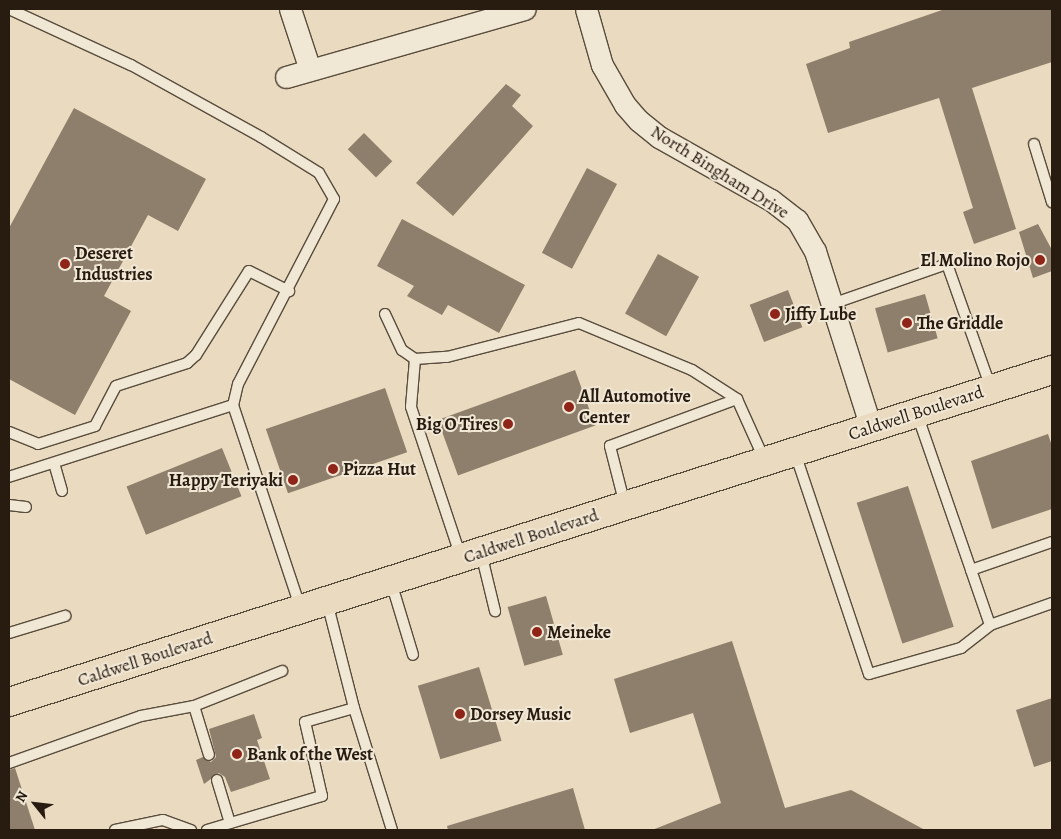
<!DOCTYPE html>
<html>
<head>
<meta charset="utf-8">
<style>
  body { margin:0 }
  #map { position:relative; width:1061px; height:839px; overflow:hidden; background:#eadabf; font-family:Alegreya,serif }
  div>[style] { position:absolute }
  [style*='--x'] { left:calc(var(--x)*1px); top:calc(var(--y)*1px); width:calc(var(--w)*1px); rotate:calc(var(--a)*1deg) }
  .building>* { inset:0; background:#8d7f6b; transform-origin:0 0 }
  .roads { filter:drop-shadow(1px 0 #584c3c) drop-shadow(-1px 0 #584c3c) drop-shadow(0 1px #584c3c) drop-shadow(0 -1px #584c3c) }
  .lane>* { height:10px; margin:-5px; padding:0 5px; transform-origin:5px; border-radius:5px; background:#f1e7d5 }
  .street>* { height:21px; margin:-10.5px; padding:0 10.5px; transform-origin:10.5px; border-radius:10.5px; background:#f1e7d5 }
  .primary>* { height:28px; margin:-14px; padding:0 14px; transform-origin:14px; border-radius:14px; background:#eadabf }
  .dots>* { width:14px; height:14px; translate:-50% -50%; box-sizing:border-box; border:2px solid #f1e7d5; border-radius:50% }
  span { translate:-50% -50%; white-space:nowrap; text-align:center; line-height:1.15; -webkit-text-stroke:4px #f1e7d5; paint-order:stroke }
  .street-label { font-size:18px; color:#281c11 }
  .poi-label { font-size:18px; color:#281c11; font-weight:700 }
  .left { translate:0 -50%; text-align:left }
  .right { translate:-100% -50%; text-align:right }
  .frame { position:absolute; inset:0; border:10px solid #281c11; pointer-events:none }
  .north { position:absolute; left:10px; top:779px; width:50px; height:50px; -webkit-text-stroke:4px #f1e7d5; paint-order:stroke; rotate:299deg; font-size:14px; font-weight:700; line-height:20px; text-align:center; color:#281c11 }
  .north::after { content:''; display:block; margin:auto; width:18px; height:22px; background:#281c11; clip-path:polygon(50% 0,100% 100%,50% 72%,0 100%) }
</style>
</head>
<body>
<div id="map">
  <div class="building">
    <div style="clip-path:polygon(945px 9px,1052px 9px,1052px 62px,972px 88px,1016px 229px,974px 244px,963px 212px,973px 208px,939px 98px,828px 133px,806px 64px,850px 48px,849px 42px)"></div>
    <div style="clip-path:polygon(506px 84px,521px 95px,512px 106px,533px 126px,453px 216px,416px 183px)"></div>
    <div style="clip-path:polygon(74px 108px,206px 179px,178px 231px,148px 215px,104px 296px,131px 311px,75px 415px,9px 379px,9px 228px)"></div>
    <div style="left:364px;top:133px;width:40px;height:23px;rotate:45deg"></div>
    <div style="left:587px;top:168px;width:34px;height:96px;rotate:28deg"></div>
    <div style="clip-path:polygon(402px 219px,525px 285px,499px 333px,448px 305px,442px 315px,407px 296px,414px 286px,377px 266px)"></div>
    <div style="clip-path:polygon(1038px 224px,1052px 250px,1052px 271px,1033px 278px,1019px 232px)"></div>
    <div style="left:658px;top:254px;width:47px;height:68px;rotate:29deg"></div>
    <div style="left:788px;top:290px;width:40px;height:41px;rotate:69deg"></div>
    <div style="left:925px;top:294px;width:46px;height:52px;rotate:74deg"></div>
    <div style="left:575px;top:370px;width:59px;height:146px;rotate:70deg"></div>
    <div style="left:385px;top:388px;width:68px;height:126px;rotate:71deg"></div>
    <div style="clip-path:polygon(1048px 434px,1052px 446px,1052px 509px,992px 529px,971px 461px)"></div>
    <div style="left:222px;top:448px;width:52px;height:103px;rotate:68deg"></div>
    <div style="left:908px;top:486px;width:148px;height:54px;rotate:72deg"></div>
    <div style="left:546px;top:596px;width:61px;height:40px;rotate:74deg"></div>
    <div style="clip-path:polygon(732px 641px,785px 808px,851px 790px,925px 830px,652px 830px,721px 803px,693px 713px,630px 733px,614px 679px)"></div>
    <div style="left:479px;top:667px;width:77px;height:64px;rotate:73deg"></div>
    <div style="clip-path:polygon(1052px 698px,1052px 761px,1034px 767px,1016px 710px)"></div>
    <div style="clip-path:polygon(254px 714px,262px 738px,257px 740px,270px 779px,231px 792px,225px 777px,219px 773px,204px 784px,196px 760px,203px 757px,211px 762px,216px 757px,209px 729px)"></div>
    <div style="clip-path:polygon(15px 768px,35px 830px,9px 830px,9px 770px)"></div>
    <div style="clip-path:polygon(573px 788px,585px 830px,448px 830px,447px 826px)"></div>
  </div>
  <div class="roads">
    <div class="lane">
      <div style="--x:9;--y:9;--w:134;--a:24.7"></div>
      <div style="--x:131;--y:65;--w:149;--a:29"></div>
      <div style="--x:261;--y:137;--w:68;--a:31.8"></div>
      <div style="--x:319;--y:173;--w:30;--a:60"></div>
      <div style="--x:334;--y:199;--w:208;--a:117.4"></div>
      <div style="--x:238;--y:384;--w:22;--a:103"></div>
      <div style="--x:233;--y:405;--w:235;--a:162.2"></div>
      <div style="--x:1034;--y:144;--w:61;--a:72.8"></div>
      <div style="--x:832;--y:304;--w:122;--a:-19.2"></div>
      <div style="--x:947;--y:264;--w:132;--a:70.5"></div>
      <div style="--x:385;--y:314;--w:40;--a:65"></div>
      <div style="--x:402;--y:350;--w:16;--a:35"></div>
      <div style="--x:415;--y:359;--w:32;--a:-4"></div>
      <div style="--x:447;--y:357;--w:136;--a:-14.4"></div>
      <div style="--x:579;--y:323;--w:122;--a:22.6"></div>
      <div style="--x:692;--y:370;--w:54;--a:32.8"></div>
      <div style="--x:737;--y:399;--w:68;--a:65.7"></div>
      <div style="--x:415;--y:359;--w:48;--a:94.8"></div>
      <div style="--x:411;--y:407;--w:158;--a:71.6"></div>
      <div style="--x:233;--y:405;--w:215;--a:71.6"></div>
      <div style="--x:917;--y:414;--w:165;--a:70.9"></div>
      <div style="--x:971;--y:570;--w:86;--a:-19.1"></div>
      <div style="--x:9;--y:432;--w:31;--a:22"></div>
      <div style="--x:38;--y:444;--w:60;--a:-17.5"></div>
      <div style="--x:95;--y:426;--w:45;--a:-62.3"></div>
      <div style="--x:116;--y:386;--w:75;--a:-17.9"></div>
      <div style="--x:187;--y:363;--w:12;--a:-42"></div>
      <div style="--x:196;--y:355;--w:99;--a:-57.8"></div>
      <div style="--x:249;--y:271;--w:45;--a:26.6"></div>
      <div style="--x:795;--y:453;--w:233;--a:71.5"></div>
      <div style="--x:869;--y:674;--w:96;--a:-15.8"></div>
      <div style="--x:961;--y:648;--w:37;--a:-38"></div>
      <div style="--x:990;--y:625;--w:66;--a:-19.5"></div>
      <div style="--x:54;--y:463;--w:29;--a:74"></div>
      <div style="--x:9;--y:505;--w:17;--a:7"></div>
      <div style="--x:625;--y:505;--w:61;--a:-104.3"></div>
      <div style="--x:610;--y:446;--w:135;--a:-20.3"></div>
      <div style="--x:481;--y:553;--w:60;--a:76.4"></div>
      <div style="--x:971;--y:570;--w:58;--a:70.9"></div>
      <div style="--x:391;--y:582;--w:76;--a:73.2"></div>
      <div style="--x:327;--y:602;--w:109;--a:75.7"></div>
      <div style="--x:354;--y:708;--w:128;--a:72.7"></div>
      <div style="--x:9;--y:633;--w:59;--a:-16.9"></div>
      <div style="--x:194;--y:706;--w:51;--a:73"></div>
      <div style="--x:9;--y:763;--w:140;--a:-19.6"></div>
      <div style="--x:141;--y:716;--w:54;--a:-10.7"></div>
      <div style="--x:194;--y:706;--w:95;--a:-21.7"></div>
      <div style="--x:217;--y:780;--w:45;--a:73.2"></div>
      <div style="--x:115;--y:830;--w:49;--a:-11.8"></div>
      <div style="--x:163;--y:820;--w:30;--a:20"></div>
      <div style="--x:207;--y:830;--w:120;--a:-16.5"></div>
      <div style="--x:322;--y:796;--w:76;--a:-102.9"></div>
      <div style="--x:305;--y:722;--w:51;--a:-15.9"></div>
    </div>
    <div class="street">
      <div style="--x:290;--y:9;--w:64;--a:71.8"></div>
      <div style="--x:586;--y:9;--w:58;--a:74.1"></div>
      <div style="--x:602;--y:65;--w:46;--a:60.1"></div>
      <div style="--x:625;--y:105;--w:20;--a:49"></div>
      <div style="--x:638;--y:120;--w:27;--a:39"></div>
      <div style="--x:659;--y:137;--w:129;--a:29.4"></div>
      <div style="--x:771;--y:200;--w:33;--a:38"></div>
      <div style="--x:797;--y:220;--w:36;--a:60"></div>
      <div style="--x:815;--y:251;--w:186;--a:72.4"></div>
      <div style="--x:286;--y:77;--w:248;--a:-15.9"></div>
    </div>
    <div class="primary">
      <div style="--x:9;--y:702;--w:1095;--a:-17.66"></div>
    </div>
  </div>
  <div class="dots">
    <div style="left:1040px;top:260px;background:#8f2418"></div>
    <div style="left:65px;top:264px;background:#8f2418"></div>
    <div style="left:775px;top:314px;background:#8f2418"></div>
    <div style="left:907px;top:323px;background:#8f2418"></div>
    <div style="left:569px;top:407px;background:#8f2418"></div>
    <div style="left:508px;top:424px;background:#8f2418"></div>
    <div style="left:333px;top:469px;background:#8f2418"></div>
    <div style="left:293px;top:480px;background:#8f2418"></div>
    <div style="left:537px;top:632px;background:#8f2418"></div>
    <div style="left:460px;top:714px;background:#8f2418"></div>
    <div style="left:237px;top:754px;background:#8f2418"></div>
  </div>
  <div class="street-label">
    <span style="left:720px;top:172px;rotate:32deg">North Bingham Drive</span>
    <span style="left:916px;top:413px;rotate:-18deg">Caldwell Boulevard</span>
    <span style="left:531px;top:536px;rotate:-18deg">Caldwell Boulevard</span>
    <span style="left:145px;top:659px;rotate:-18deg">Caldwell Boulevard</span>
  </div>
  <div class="poi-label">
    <span class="left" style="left:75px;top:264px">Deseret<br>Industries</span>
    <span class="right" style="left:1030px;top:260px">El Molino Rojo</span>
    <span class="left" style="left:785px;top:314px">Jiffy Lube</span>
    <span class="left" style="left:917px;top:323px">The Griddle</span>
    <span class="left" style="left:579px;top:407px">All Automotive<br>Center</span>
    <span class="right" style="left:498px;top:424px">Big O Tires</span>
    <span class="left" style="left:343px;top:469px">Pizza Hut</span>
    <span class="right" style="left:283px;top:480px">Happy Teriyaki</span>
    <span class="left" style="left:547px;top:632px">Meineke</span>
    <span class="left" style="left:470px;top:714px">Dorsey Music</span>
    <span class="left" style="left:247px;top:754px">Bank of the West</span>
  </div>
  <div class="frame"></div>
  <div class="north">N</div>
</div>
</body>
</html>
